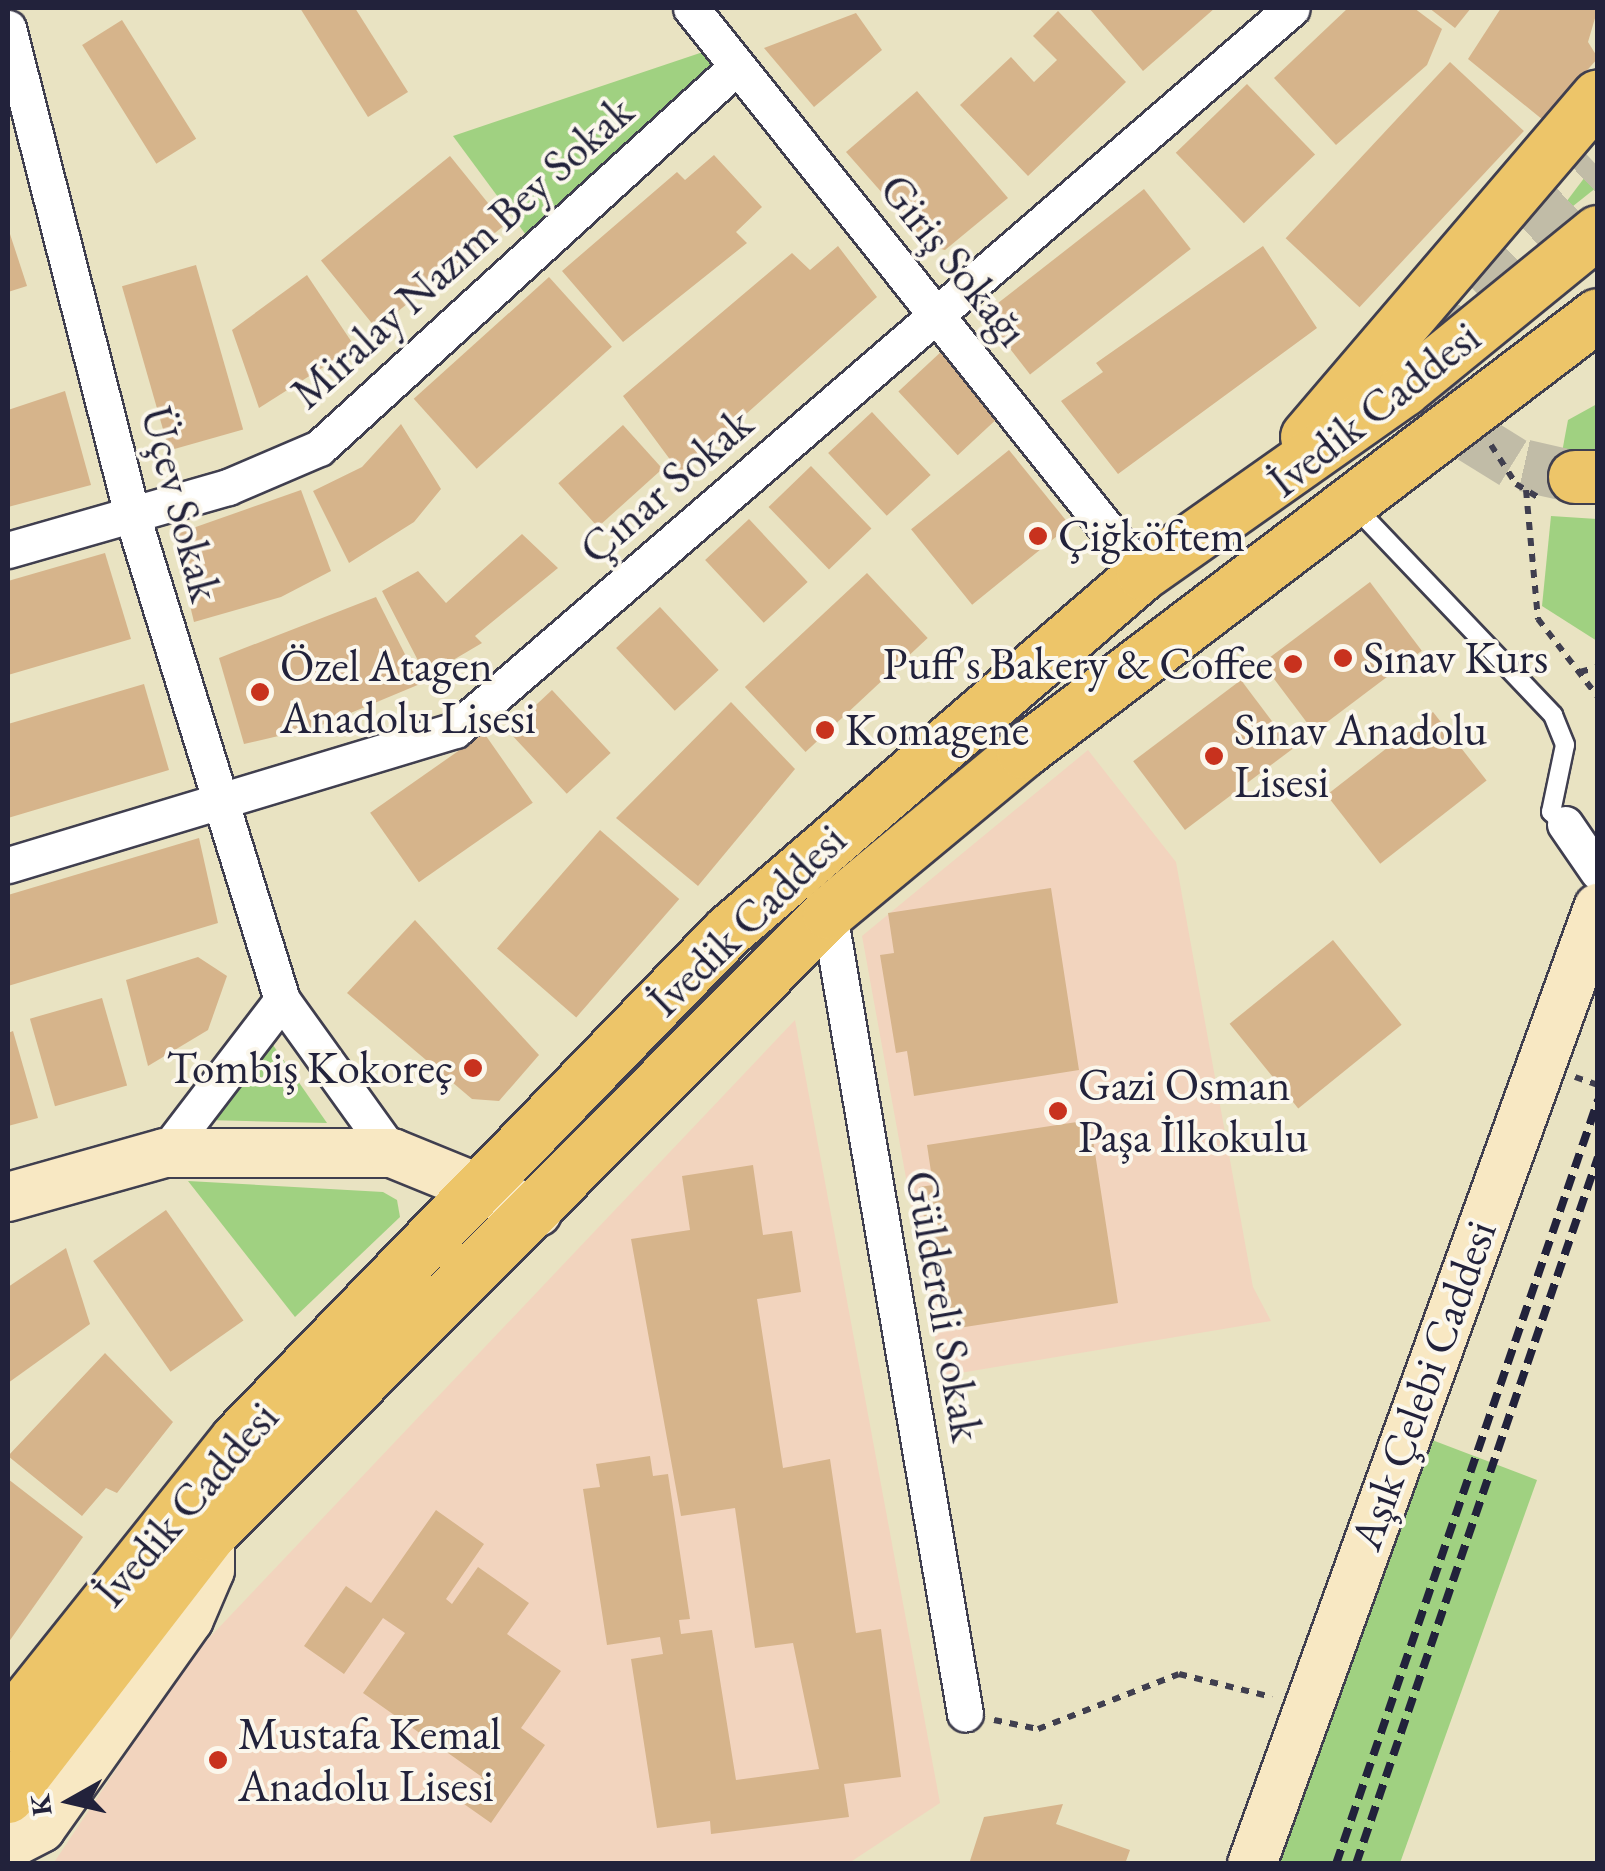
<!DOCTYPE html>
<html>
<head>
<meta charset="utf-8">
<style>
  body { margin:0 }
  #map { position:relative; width:1605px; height:1871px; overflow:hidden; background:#e9e3c2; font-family:"EB Garamond",serif }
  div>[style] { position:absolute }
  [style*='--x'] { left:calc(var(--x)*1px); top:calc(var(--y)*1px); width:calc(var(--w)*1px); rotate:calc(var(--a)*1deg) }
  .built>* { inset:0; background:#f2d4be }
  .green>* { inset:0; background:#a0d181 }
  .building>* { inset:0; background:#d6b48b; transform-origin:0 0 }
  .primary-tunnel>* { height:52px; margin-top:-26px; transform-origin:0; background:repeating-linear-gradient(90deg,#c1bca7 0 52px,transparent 0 78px) }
  .path>* { height:6px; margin-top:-3px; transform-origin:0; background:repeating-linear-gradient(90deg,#403f4f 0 8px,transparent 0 16px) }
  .roads { filter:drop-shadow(2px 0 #403f4f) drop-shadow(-2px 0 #403f4f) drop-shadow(0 2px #403f4f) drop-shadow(0 -2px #403f4f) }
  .lane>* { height:18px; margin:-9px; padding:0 9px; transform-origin:9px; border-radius:9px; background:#fff }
  .street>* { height:35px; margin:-17.5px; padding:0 17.5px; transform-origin:17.5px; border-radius:17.5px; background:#fff }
  .secondary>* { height:48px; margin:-24px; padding:0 24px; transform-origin:24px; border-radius:24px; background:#f8e8c3 }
  .primary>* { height:52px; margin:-26px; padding:0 26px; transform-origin:26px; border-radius:26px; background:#edc569 }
  .rail>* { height:8px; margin-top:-4px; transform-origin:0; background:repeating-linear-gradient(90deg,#22223b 0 15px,transparent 0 23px) }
  .dots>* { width:28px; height:28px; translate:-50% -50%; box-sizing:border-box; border:5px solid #fbf7ec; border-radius:50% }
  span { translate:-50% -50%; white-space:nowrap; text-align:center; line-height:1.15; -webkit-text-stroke:8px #fbf7ec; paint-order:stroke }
  .street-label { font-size:45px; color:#22223b }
  .poi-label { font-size:45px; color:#22223b }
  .left { translate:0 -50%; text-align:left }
  .right { translate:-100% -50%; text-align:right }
  .frame { position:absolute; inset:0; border:10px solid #22223b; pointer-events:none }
  .north { position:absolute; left:20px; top:1751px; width:100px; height:100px; -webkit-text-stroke:8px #fbf7ec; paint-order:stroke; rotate:262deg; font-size:28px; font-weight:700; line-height:40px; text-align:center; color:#22223b }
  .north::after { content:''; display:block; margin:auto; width:35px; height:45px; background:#22223b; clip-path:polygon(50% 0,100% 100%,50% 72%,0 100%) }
</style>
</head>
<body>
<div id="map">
  <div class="built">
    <div style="clip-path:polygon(1088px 750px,1176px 862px,1253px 1287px,1271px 1321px,942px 1376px,862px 936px)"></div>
    <div style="clip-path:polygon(795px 1020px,940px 1803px,849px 1863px,53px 1864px,191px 1657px)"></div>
  </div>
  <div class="green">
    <div style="clip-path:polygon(703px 52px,716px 73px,526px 235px,453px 136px)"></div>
    <div style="clip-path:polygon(1597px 161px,1597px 187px,1548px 226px)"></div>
    <div style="clip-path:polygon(1597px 404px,1597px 450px,1560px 463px,1568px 420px)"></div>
    <div style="clip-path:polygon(1551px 516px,1597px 519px,1597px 641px,1542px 606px)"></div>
    <div style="clip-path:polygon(273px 1045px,327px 1123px,205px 1120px)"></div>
    <div style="clip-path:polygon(188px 1181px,383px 1192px,397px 1200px,400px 1217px,295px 1317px)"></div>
    <div style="clip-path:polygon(1419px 1435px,1537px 1480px,1400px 1863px,1275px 1864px)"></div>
  </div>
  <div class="building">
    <div style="clip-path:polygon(300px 8px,355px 8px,408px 92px,368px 117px)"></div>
    <div style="clip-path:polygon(1089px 8px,1215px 8px,1143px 71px)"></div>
    <div style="clip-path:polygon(1348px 8px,1414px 8px,1442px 29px,1427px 65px,1336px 145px,1274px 78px)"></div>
    <div style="clip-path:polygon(1429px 8px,1471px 8px,1455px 28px)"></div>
    <div style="clip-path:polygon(1501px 8px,1598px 8px,1588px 42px,1598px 58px,1543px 120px,1468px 59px)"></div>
    <div style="clip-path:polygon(1058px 11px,1126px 82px,1028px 176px,960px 105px,1011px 57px,1034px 82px,1057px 60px,1033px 36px)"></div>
    <div style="clip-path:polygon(856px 13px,882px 50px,814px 107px,764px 48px)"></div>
    <div style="left:122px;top:20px;width:140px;height:47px;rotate:58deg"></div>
    <div style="left:1450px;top:62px;width:101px;height:241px;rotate:43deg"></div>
    <div style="left:1247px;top:84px;width:98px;height:99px;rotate:46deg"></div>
    <div style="clip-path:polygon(917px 91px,1008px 198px,945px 250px,929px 246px,846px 152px)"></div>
    <div style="clip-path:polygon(714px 155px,762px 207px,736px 232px,747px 243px,623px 342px,562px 271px,677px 172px,685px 180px)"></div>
    <div style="left:450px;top:156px;width:88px;height:166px;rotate:51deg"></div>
    <div style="left:1144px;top:189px;width:76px;height:204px;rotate:52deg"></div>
    <div style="clip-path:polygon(8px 228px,27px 286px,8px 292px)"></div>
    <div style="clip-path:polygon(838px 246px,877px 297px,680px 473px,623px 396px,792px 253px,810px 270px)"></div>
    <div style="clip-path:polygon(1263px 246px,1317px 328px,1118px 474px,1061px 401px,1103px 372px,1096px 363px)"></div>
    <div style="left:196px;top:265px;width:171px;height:77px;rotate:74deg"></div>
    <div style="clip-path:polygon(307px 275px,355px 347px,259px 408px,232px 330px)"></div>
    <div style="left:549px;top:277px;width:94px;height:182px;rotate:48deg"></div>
    <div style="left:943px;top:350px;width:87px;height:61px;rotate:47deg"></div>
    <div style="clip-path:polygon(65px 391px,91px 485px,8px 507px,8px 410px)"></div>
    <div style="left:872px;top:412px;width:86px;height:60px;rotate:47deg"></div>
    <div style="clip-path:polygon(401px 424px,441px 489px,414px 522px,349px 563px,313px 491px,362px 467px)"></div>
    <div style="left:623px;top:425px;width:59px;height:87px;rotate:48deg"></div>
    <div style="left:1009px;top:450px;width:97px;height:126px;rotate:51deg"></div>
    <div style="left:811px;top:466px;width:87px;height:59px;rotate:46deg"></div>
    <div style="clip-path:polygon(301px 490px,331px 571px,281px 597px,194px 622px,173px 535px)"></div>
    <div style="left:749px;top:519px;width:86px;height:60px;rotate:47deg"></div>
    <div style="clip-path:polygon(522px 534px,558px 568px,475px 636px,482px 643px,426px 676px,382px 591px,418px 571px,446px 603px)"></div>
    <div style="clip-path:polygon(105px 553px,131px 639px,8px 675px,8px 581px)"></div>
    <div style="left:867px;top:573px;width:89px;height:167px;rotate:47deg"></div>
    <div style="left:1370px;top:582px;width:86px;height:135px;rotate:53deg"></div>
    <div style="clip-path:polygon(376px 597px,420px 684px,317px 727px,244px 744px,219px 658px)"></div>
    <div style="left:660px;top:607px;width:86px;height:60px;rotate:47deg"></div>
    <div style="left:1241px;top:680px;width:86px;height:135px;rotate:53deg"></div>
    <div style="clip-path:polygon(144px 684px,169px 770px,8px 818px,8px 724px)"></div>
    <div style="left:552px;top:690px;width:86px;height:60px;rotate:47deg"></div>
    <div style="clip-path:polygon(731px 702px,795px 769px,698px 886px,616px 818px)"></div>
    <div style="left:1433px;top:712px;width:87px;height:135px;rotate:52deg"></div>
    <div style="left:484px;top:733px;width:85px;height:139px;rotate:55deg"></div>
    <div style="left:600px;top:830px;width:105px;height:157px;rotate:41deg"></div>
    <div style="clip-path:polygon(199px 838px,218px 923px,8px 986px,8px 895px)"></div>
    <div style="clip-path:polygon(1051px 888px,1079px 1070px,914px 1096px,907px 1051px,896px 1053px,880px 955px,894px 953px,888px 913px)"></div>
    <div style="clip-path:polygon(415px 920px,539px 1055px,499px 1101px,472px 1099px,347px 993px)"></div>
    <div style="left:1333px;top:940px;width:109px;height:133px;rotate:51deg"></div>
    <div style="clip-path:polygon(198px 957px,227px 976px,208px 1030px,148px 1066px,126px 980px)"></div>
    <div style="left:102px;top:998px;width:91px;height:75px;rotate:74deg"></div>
    <div style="clip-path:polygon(13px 1031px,38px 1118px,8px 1126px,8px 1033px)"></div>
    <div style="clip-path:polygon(1090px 1120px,1118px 1303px,952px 1329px,946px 1284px,935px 1286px,919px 1187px,933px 1185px,927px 1145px)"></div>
    <div style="clip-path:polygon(753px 1165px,763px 1235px,792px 1231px,801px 1292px,757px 1299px,783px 1468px,830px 1459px,856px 1633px,881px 1629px,901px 1777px,844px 1784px,849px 1817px,711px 1834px,710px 1821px,657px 1828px,631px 1659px,663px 1654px,660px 1637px,607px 1645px,583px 1489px,600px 1487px,596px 1464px,650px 1456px,653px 1476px,668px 1474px,690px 1619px,679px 1620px,681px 1634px,712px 1630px,736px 1780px,819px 1769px,793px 1643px,755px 1648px,735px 1508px,681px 1516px,631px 1239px,690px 1230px,682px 1176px)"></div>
    <div style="left:166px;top:1210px;width:135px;height:89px;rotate:55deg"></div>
    <div style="clip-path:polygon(66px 1248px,90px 1324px,8px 1383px,8px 1287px)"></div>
    <div style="clip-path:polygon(105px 1353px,173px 1422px,117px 1493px,106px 1488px,82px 1516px,8px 1456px)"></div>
    <div style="clip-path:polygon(8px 1479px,83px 1537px,8px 1643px)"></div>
    <div style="clip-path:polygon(436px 1510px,484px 1544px,446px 1599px,452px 1604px,478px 1567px,529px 1603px,507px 1634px,561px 1671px,521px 1728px,545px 1745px,491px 1823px,464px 1804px,482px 1777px,363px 1693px,405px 1633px,383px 1618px,344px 1674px,304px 1646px,346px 1586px,371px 1603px)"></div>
    <div style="clip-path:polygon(1063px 1804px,1056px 1824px,1130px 1850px,1125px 1864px,969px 1864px,984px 1817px)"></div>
  </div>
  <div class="primary-tunnel">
    <div style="--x:1575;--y:477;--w:64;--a:-167.3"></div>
    <div style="--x:1513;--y:463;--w:49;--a:-148.2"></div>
    <div style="--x:1471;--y:437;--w:58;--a:-127.3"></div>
    <div style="--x:1436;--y:391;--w:41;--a:-94.2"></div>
    <div style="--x:1433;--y:350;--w:74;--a:-58.9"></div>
    <div style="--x:1471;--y:287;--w:175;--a:-43.4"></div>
  </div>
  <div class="path">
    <div style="--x:1491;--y:445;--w:46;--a:57.3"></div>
    <div style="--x:1516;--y:484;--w:26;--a:31"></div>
    <div style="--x:1526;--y:490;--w:130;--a:84.7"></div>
    <div style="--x:1538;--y:619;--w:98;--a:52.4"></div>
    <div style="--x:1580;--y:672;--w:19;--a:-16"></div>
    <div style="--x:1575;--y:1077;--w:24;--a:19"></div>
    <div style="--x:994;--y:1720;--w:45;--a:11.6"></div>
    <div style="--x:1038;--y:1729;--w:151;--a:-21.3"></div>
    <div style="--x:1179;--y:1674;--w:96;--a:13.9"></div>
  </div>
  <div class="roads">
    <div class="lane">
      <div style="--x:1354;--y:506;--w:289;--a:46.4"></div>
      <div style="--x:1553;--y:715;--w:32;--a:68"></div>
      <div style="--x:1565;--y:745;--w:68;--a:101.8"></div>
      <div style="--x:1551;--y:812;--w:18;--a:41"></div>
    </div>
    <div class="street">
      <div style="--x:691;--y:8;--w:724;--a:51.39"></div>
      <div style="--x:8;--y:28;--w:503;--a:75.71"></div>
      <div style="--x:132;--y:515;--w:508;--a:72.81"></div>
      <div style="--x:282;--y:1000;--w:188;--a:54.3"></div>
      <div style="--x:8;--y:550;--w:229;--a:-16"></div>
      <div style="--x:228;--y:487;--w:99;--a:-23.2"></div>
      <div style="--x:319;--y:448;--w:562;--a:-42.4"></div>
      <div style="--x:1565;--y:824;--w:58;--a:55.5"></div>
      <div style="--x:8;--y:865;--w:467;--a:-16.8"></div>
      <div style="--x:455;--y:730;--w:1105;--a:-40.78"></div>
      <div style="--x:829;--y:913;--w:812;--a:80.36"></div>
      <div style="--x:165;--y:1153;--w:193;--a:-52.6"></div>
    </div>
    <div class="secondary">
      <div style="--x:8;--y:1197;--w:163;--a:-15.7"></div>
      <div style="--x:165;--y:1153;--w:227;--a:0"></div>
      <div style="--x:392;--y:1153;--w:157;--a:22.1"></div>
      <div style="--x:8;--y:1845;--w:37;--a:-27"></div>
      <div style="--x:41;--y:1828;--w:256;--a:-54.7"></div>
      <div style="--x:189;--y:1619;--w:53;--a:-66.8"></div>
      <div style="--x:210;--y:1570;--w:35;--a:-90"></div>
      <div style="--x:1252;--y:1864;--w:1017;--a:-70.1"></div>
    </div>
    <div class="primary">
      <div style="--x:1307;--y:437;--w:448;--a:-49.5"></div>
      <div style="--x:1575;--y:477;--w:23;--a:0"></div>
      <div style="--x:8;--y:1726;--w:367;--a:-51.4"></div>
      <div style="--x:237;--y:1439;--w:707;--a:-45.92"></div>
      <div style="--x:729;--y:931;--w:547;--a:-40.77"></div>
      <div style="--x:1143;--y:574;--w:319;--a:-35.2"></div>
      <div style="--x:1404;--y:390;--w:250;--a:-39.2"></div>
      <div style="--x:8;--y:1797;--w:331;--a:-52.4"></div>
      <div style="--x:210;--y:1535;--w:878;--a:-45.14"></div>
      <div style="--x:829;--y:913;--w:252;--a:-39.7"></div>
      <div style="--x:1023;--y:752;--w:722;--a:-37.23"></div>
    </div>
  </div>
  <div class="rail">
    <div style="--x:1336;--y:1864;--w:808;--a:-71.07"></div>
    <div style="--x:1356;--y:1864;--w:747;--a:-71.1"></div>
  </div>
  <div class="dots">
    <div style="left:1038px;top:536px;background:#c8321e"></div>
    <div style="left:1343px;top:658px;background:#c8321e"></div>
    <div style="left:1293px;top:664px;background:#c8321e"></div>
    <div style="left:260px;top:692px;background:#c8321e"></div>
    <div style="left:825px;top:730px;background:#c8321e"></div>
    <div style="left:1214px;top:756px;background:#c8321e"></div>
    <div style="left:473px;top:1068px;background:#c8321e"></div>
    <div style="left:1058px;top:1111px;background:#c8321e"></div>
    <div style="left:218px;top:1760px;background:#c8321e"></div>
  </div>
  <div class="street-label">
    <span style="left:462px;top:252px;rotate:-42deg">Miralay Nazım Bey Sokak</span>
    <span style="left:954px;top:260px;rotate:51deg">Giriş Sokağı</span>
    <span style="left:1374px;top:409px;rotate:-38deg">İvedik Caddesi</span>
    <span style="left:666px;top:486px;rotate:-41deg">Çınar Sokak</span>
    <span style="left:181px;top:504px;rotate:75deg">Üçev Sokak</span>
    <span style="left:747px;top:920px;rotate:-44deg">İvedik Caddesi</span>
    <span style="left:944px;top:1306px;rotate:80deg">Güldereli Sokak</span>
    <span style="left:1423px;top:1385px;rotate:-70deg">Aşık Çelebi Caddesi</span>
    <span style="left:186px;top:1504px;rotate:-49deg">İvedik Caddesi</span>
  </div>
  <div class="poi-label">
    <span class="left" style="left:1058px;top:536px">Çiğköftem</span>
    <span class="left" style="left:1363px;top:658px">Sınav Kurs</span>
    <span class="right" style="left:1273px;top:664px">Puff's Bakery &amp; Coffee</span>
    <span class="left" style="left:280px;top:692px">Özel Atagen<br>Anadolu Lisesi</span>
    <span class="left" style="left:845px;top:730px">Komagene</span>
    <span class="left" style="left:1234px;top:756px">Sınav Anadolu<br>Lisesi</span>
    <span class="right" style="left:453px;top:1068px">Tombiş Kokoreç</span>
    <span class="left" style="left:1078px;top:1111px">Gazi Osman<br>Paşa İlkokulu</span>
    <span class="left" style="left:238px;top:1760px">Mustafa Kemal<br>Anadolu Lisesi</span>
  </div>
  <div class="frame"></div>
  <div class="north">K</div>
</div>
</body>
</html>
